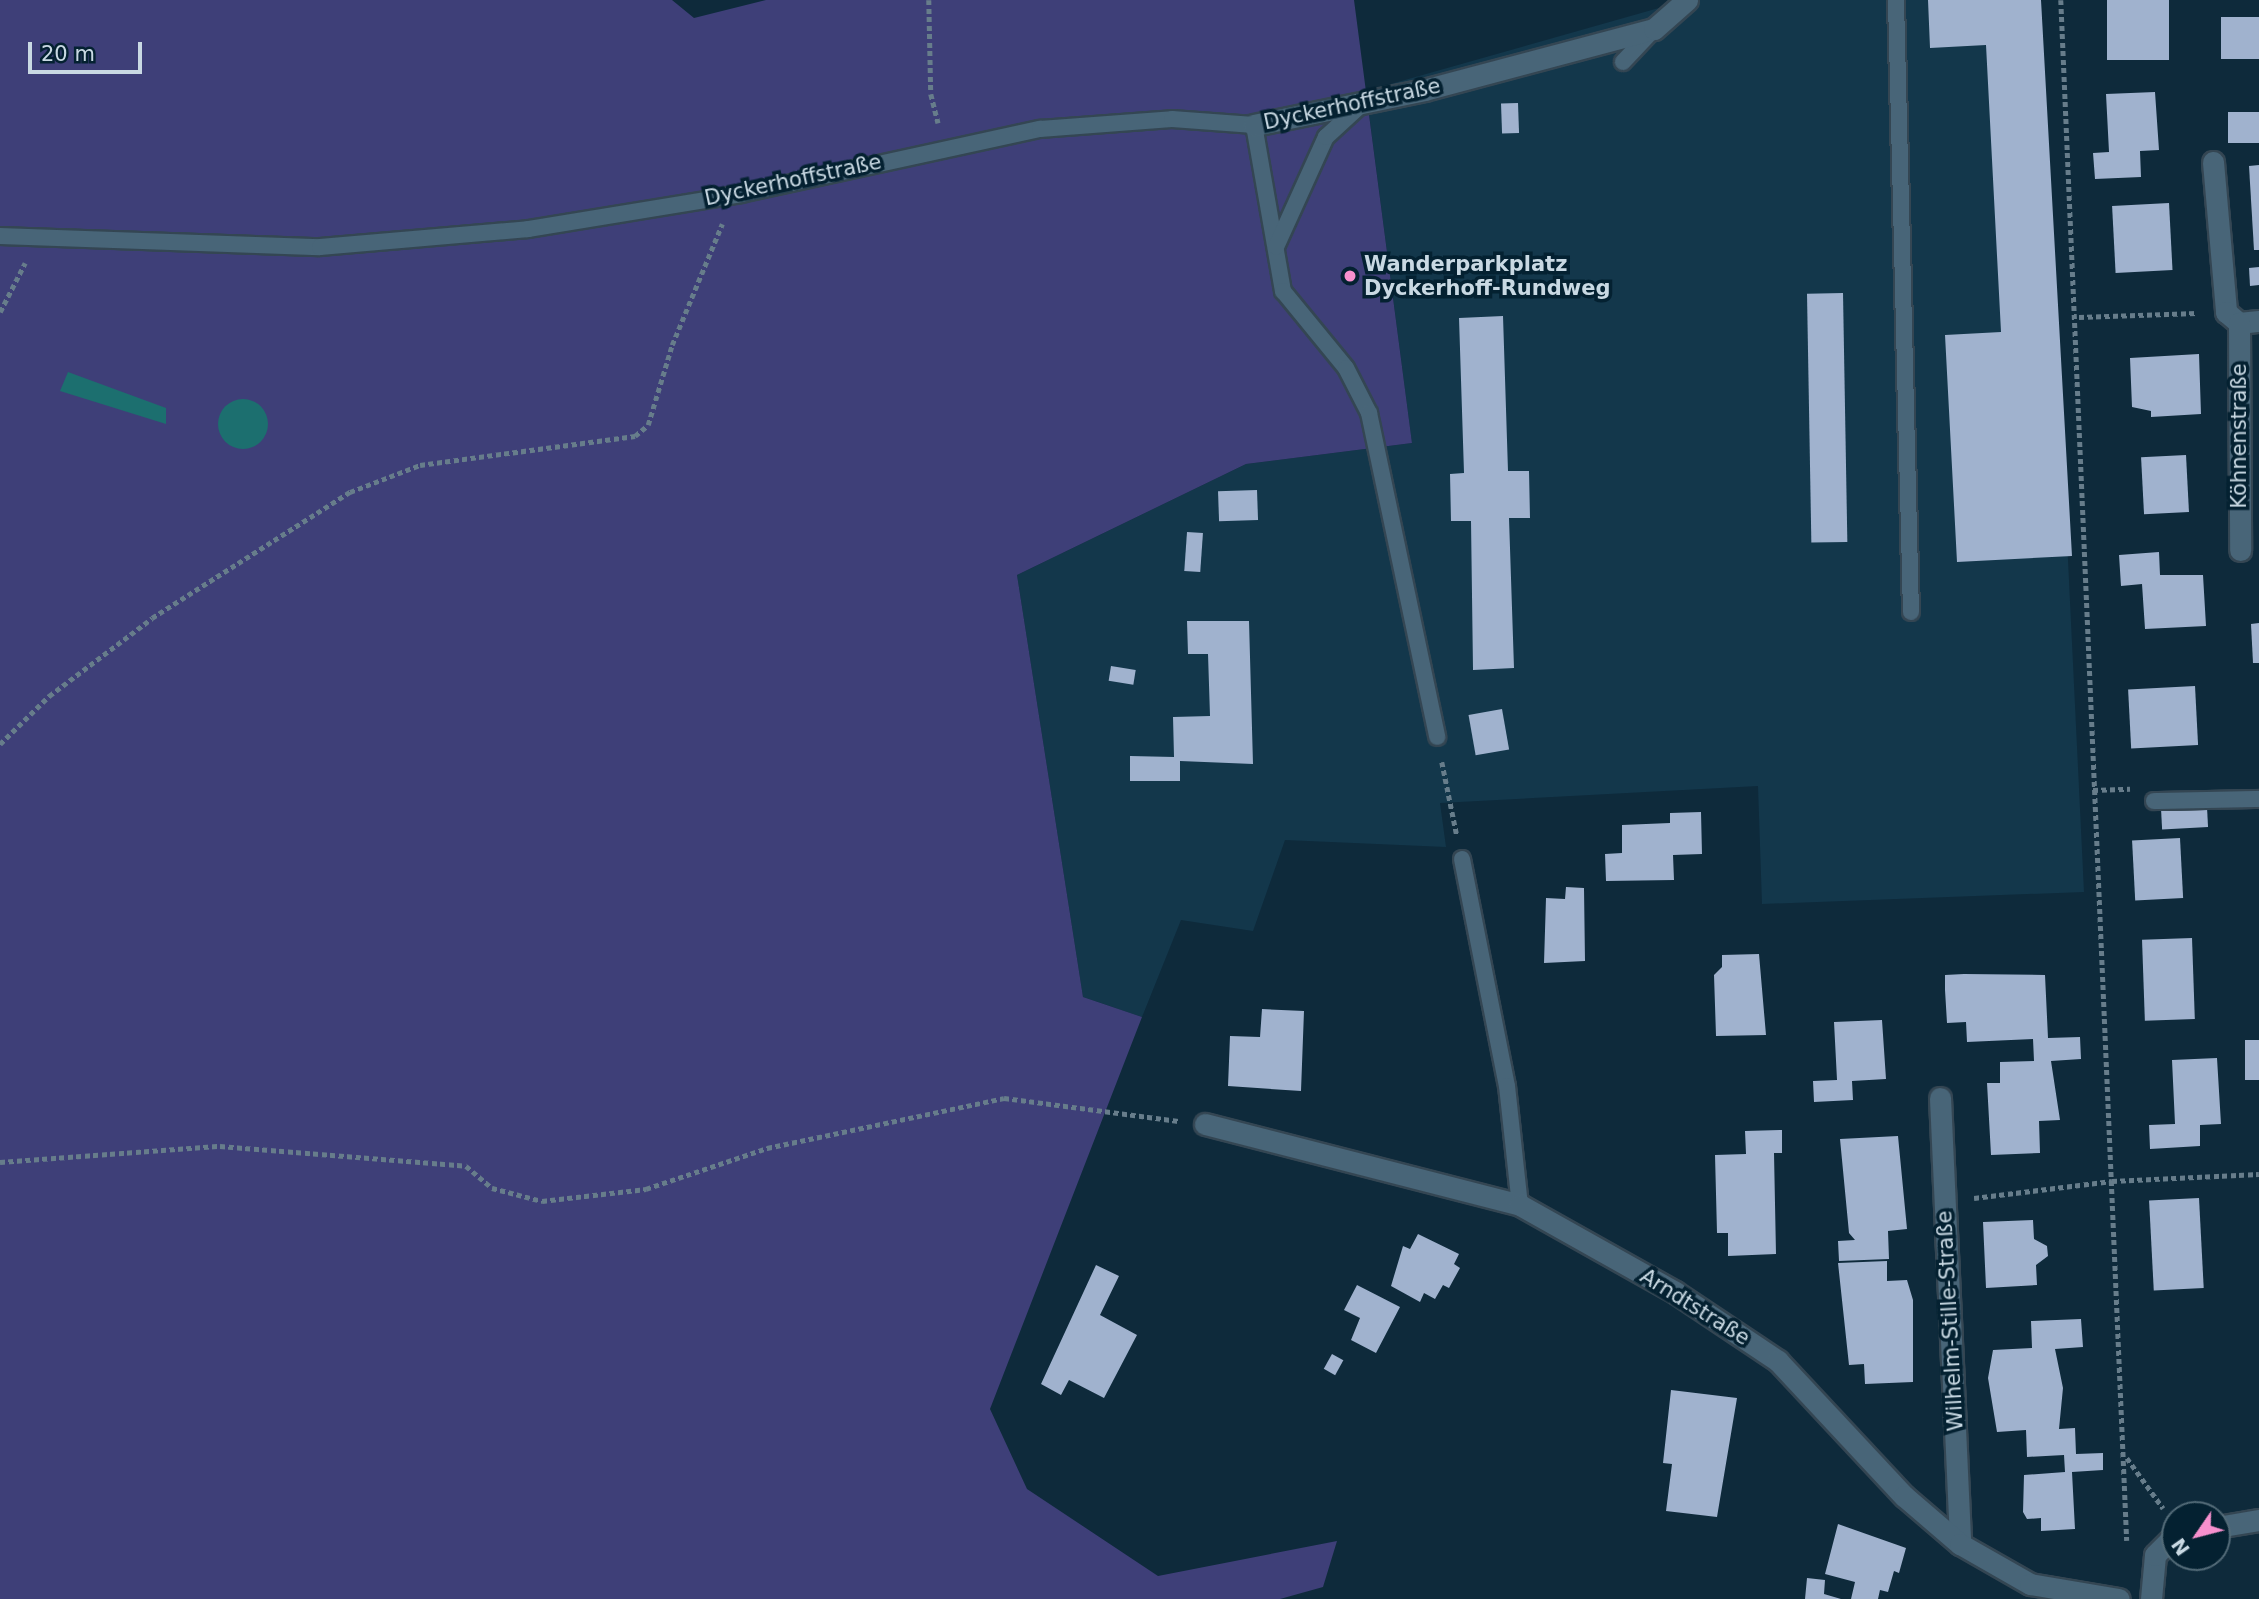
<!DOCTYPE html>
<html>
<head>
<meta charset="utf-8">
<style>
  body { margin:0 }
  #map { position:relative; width:2259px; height:1599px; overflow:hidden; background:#0e2a3b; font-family:"DejaVu Sans",sans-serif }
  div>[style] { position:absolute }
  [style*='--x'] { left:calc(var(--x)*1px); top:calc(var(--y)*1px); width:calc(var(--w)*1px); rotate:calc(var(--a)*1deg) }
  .built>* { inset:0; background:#13374b }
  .green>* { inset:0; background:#3e3f78 }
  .water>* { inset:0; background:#1c6f6f }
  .round { border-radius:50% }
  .building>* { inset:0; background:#a0b2ce; transform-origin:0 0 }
  .path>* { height:4.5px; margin-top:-2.25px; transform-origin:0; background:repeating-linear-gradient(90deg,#677d8b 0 5px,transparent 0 8.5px) }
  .roads { filter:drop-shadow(2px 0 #344653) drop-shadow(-2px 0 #344653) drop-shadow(0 2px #344653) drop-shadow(0 -2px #344653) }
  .lane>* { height:16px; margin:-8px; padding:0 8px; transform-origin:8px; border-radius:8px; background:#486578 }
  .street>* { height:21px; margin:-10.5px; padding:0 10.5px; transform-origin:10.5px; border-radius:10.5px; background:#486578 }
  .dots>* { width:19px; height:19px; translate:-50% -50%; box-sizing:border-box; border:4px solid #042131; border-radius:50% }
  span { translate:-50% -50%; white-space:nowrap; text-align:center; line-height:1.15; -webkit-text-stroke:7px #042131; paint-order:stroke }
  .street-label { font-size:21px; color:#c9d9e3 }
  .poi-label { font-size:21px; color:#c9d9e3; font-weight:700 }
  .left { translate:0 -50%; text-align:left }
  .north { position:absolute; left:2161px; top:1501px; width:70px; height:70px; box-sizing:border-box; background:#042131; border:2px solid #536b78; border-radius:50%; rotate:235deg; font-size:19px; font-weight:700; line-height:28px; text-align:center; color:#c9d9e3 }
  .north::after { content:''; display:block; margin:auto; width:24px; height:32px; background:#f790ce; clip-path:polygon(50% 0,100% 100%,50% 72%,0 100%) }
  .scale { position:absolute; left:28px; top:42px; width:114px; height:32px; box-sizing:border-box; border:4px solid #c9d9e3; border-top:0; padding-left:9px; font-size:21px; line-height:24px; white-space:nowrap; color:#c9d9e3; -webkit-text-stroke:5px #042131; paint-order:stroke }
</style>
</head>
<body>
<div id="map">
  <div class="built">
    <div style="clip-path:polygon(1687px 0,2041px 0,2084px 892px,1762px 904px,1758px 786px,1440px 803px,1446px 847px,1285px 840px,1253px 931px,1181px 920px,1142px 1017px,1083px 997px,1017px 575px,1246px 464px,1412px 443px,1366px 91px)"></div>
  </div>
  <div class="green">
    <div style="clip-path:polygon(0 0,672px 0,694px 18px,766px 0,1354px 0,1412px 443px,1246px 464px,1017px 575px,1083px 997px,1142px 1017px,990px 1409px,1027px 1489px,1158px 1576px,1337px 1541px,1323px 1587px,1280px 1599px,0 1599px)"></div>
  </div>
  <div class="water">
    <div style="clip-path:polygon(68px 372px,166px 408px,166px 424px,60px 391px)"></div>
    <div class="round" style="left:218px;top:399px;width:50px;height:50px"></div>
  </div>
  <div class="building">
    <div style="clip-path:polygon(1928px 0,2041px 0,2072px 556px,1957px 562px,1945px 335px,2001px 332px,1986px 45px,1930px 48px)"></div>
    <div style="left:2107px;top:0;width:62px;height:60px"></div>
    <div style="left:2259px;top:17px;width:42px;height:38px;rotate:90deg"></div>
    <div style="clip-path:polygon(2155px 92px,2159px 150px,2140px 151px,2141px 177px,2095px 179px,2093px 153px,2109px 152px,2106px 94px)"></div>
    <div style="left:1518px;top:103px;width:30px;height:17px;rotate:88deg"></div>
    <div style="left:2259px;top:112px;width:31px;height:31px;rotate:90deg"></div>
    <div style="clip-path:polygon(2259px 165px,2259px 250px,2254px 250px,2249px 166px)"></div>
    <div style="left:2169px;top:203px;width:67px;height:57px;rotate:87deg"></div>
    <div style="clip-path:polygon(2259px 267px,2259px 285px,2250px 286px,2249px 268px)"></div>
    <div style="left:1843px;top:293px;width:249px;height:36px;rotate:89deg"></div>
    <div style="clip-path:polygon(1503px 316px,1508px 471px,1529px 471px,1530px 518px,1509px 518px,1514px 668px,1473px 670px,1471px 521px,1451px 521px,1450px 474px,1464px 473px,1459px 318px)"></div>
    <div style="clip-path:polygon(2199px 354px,2201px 414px,2151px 417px,2151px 411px,2132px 407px,2130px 358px)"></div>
    <div style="left:2186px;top:455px;width:57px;height:45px;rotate:87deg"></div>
    <div style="left:1257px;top:490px;width:30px;height:39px;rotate:88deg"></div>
    <div style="left:1187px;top:532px;width:16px;height:39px;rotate:4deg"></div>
    <div style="clip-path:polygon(2159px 552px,2160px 575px,2203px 575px,2206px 626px,2145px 629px,2142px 584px,2121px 586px,2119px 555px)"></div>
    <div style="clip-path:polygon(1187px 621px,1249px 621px,1253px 764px,1180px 761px,1180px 781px,1130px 781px,1130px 756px,1174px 757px,1173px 717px,1210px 716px,1208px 654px,1188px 654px)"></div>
    <div style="clip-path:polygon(2259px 623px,2259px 663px,2253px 663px,2251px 624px)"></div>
    <div style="left:1111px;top:666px;width:25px;height:15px;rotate:9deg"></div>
    <div style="left:2195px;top:686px;width:59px;height:67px;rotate:87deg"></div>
    <div style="left:1502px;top:709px;width:41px;height:34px;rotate:80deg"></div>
    <div style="left:2207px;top:807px;width:20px;height:46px;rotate:87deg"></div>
    <div style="clip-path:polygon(1701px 812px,1702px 854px,1673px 855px,1674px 880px,1606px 881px,1605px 854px,1622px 853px,1622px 825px,1670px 823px,1670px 813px)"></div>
    <div style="left:2180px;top:838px;width:60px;height:48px;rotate:87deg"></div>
    <div style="clip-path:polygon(1566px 887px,1584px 888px,1585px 961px,1544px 963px,1546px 898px,1565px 899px)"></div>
    <div style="left:2192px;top:938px;width:81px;height:50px;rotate:88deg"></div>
    <div style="clip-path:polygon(1759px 954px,1766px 1035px,1716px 1036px,1714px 975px,1722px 967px,1722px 955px)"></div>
    <div style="clip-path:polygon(1964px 974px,2045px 975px,2048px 1038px,2080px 1037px,2081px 1059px,2051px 1061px,2060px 1120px,2039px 1121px,2040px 1153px,1991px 1155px,1987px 1083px,2000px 1083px,2000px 1062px,2034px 1061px,2033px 1039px,1967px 1042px,1966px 1022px,1947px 1023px,1945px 990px,1945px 975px)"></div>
    <div style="clip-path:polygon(1262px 1009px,1304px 1011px,1301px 1091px,1228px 1086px,1230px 1036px,1260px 1037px)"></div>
    <div style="clip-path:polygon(1882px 1020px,1886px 1079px,1852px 1081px,1853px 1100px,1814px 1102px,1813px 1081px,1837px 1080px,1834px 1022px)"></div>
    <div style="left:2259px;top:1040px;width:40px;height:14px;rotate:90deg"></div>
    <div style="clip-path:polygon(2217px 1058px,2221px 1124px,2200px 1125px,2200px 1146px,2150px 1149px,2149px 1125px,2175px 1124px,2172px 1060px)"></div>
    <div style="clip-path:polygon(1782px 1130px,1782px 1153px,1774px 1153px,1776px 1254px,1728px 1256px,1728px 1233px,1717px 1233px,1715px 1155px,1746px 1154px,1745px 1131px)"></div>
    <div style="clip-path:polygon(1898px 1136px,1907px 1229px,1888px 1231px,1889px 1259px,1839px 1261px,1838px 1241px,1855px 1240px,1849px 1233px,1840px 1139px)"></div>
    <div style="left:2199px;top:1198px;width:90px;height:50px;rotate:87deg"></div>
    <div style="clip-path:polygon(2033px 1220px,2034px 1239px,2047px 1246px,2048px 1256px,2036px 1265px,2037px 1285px,1986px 1288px,1983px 1222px)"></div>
    <div style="clip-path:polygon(1418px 1234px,1459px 1254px,1454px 1264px,1460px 1268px,1449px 1288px,1443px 1285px,1435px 1299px,1424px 1293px,1420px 1302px,1391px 1286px,1403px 1246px,1410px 1249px)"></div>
    <div style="clip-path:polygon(1887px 1261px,1887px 1281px,1907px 1280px,1913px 1300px,1913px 1382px,1865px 1384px,1864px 1364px,1849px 1365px,1838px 1263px)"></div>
    <div style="clip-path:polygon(1096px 1265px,1119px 1276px,1100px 1315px,1137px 1335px,1104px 1398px,1069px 1380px,1061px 1395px,1041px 1384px)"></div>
    <div style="clip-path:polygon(1357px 1285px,1400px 1307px,1376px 1353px,1351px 1340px,1360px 1318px,1344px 1310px)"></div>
    <div style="clip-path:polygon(2081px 1319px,2083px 1347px,2055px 1349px,2063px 1388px,2059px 1429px,2075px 1428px,2076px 1454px,2103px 1453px,2103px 1470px,2072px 1472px,2075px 1529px,2041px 1531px,2041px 1518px,2027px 1519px,2023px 1512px,2024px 1475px,2065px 1472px,2064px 1455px,2027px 1457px,2026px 1430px,1997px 1432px,1988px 1378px,1993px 1350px,2032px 1348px,2031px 1321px)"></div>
    <div style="left:1332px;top:1354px;width:13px;height:17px;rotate:29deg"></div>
    <div style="clip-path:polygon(1671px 1390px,1737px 1398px,1717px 1517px,1666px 1511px,1672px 1464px,1663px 1463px)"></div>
    <div style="clip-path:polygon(1838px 1524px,1906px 1548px,1899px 1573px,1894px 1571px,1888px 1592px,1880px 1590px,1878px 1599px,1851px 1599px,1855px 1582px,1825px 1574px)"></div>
    <div style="clip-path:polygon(1807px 1578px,1825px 1580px,1824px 1594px,1841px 1599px,1805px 1599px)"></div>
  </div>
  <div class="path">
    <div style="--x:929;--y:0;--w:94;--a:88.8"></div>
    <div style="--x:931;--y:94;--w:30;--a:76"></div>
    <div style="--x:2061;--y:0;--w:1542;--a:87.55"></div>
    <div style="--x:0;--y:312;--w:55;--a:-63"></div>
    <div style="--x:2079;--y:317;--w:118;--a:-1.9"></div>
    <div style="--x:0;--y:744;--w:69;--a:-44.4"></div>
    <div style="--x:49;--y:696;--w:129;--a:-37.1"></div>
    <div style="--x:152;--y:618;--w:235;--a:-32.5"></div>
    <div style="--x:350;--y:492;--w:75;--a:-21.1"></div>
    <div style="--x:420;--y:465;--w:217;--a:-7.7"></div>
    <div style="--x:635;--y:436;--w:17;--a:-40"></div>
    <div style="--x:648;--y:425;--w:84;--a:-73.3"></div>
    <div style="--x:672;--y:345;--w:131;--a:-67.5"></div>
    <div style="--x:1442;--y:762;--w:76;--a:78.5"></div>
    <div style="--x:2093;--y:790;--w:37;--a:-2"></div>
    <div style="--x:0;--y:1162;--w:221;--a:-4.2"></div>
    <div style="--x:220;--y:1146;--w:247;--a:4.6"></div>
    <div style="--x:466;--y:1166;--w:34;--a:40"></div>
    <div style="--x:492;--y:1188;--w:52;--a:14.6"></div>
    <div style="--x:542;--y:1201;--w:105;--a:-6.6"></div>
    <div style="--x:646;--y:1189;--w:128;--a:-18.7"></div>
    <div style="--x:767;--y:1148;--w:242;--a:-11.9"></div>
    <div style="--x:1004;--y:1098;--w:176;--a:7.5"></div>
    <div style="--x:1974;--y:1198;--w:139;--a:-7"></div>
    <div style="--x:2112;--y:1181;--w:147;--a:-2.7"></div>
    <div style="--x:2127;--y:1458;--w:62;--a:54.2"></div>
  </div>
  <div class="roads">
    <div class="lane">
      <div style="--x:1896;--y:0;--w:612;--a:88.6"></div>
      <div style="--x:1623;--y:62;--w:45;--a:-46.8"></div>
      <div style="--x:0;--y:236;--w:320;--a:2"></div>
      <div style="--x:320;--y:247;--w:209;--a:-4.9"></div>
      <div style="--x:528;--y:229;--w:216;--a:-9.3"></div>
      <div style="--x:741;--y:194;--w:306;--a:-12.3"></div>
      <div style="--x:1040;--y:129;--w:132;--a:-4.3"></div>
      <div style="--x:1172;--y:119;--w:82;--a:4.2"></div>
      <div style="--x:1254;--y:125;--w:169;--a:80.1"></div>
      <div style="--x:1283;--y:291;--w:99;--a:50.7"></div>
      <div style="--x:1346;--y:368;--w:51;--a:62.9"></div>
      <div style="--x:1369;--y:413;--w:331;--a:78.1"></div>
      <div style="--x:1276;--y:247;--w:121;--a:-65.6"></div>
      <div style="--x:1326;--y:137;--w:49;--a:-42.5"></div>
      <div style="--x:2154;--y:801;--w:105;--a:-1.1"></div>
      <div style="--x:1462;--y:859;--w:231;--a:78.8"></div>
      <div style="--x:1507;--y:1086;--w:120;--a:83.8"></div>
    </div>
    <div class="street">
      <div style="--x:1254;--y:125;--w:174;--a:-11.6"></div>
      <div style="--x:1424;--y:90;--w:238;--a:-14.9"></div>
      <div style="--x:1654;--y:29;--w:44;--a:-41.3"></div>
      <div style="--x:2213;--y:162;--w:151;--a:85"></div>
      <div style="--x:2226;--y:312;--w:17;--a:40"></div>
      <div style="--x:2239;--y:323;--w:20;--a:-6"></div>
      <div style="--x:2239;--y:323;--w:227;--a:89.7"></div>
      <div style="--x:1940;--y:1098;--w:446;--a:87.4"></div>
      <div style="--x:1205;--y:1124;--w:325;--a:14.4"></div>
      <div style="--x:1520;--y:1205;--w:178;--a:29.3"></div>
      <div style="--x:1675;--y:1292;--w:124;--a:33.8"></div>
      <div style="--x:1778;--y:1361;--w:185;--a:47"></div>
      <div style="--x:1904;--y:1496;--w:74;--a:40.6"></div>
      <div style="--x:1960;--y:1544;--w:81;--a:29.7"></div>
      <div style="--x:2030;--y:1584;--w:90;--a:9.6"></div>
      <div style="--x:2217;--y:1527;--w:43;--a:-9.5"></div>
      <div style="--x:2151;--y:1599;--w:44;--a:-84.8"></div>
      <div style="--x:2155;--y:1555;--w:28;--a:-45"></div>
    </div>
  </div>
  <div class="dots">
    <div style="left:1350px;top:276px;background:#f790ce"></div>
  </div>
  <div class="street-label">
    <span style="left:1352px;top:104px;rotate:-12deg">Dyckerhoffstraße</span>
    <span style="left:793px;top:180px;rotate:-12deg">Dyckerhoffstraße</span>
    <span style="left:2239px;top:436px;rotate:-90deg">Köhnenstraße</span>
    <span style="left:1695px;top:1307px;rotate:32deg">Arndtstraße</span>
    <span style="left:1950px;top:1321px;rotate:-93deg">Wilhelm-Stille-Straße</span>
  </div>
  <div class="poi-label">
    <span class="left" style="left:1364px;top:276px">Wanderparkplatz<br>Dyckerhoff-Rundweg</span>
  </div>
  <div class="north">N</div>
  <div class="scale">20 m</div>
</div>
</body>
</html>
